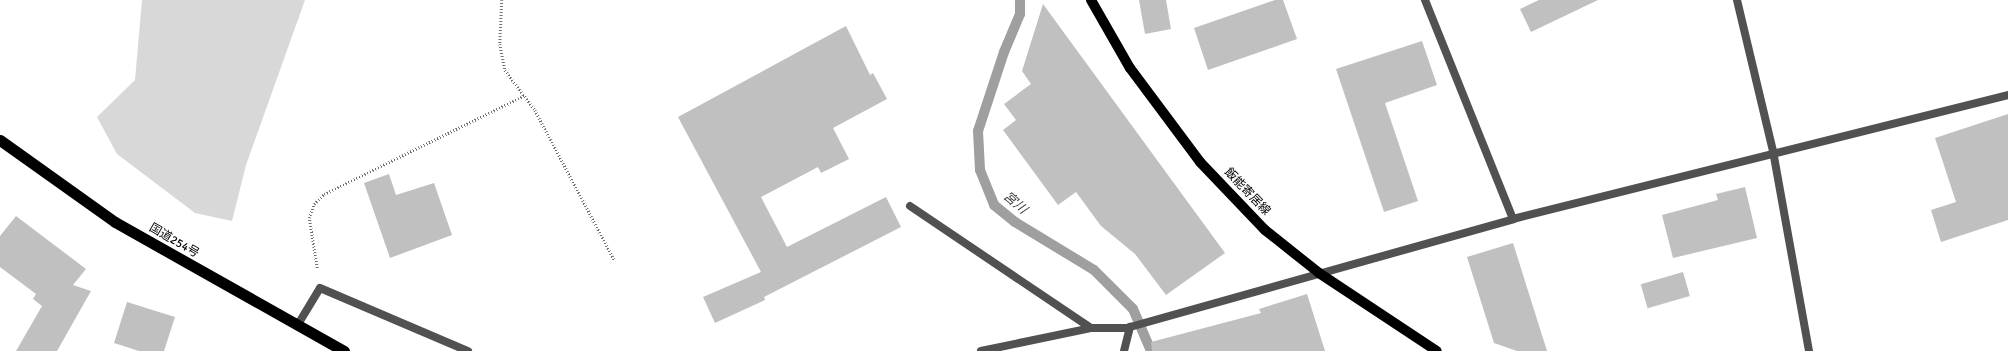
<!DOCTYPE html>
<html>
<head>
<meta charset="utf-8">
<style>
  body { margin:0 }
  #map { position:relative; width:2008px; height:351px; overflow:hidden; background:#fff; font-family:Signika,"Noto Sans JP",sans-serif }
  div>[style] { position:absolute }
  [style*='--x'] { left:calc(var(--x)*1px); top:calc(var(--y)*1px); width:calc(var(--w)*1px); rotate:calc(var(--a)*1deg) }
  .green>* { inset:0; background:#d8d8d8 }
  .stream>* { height:10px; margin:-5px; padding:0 5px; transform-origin:5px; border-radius:5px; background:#9f9f9f }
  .building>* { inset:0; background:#c0c0c0; transform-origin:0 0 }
  .path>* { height:2.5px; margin-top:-1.25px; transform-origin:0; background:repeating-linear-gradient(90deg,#737373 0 1px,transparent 0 3px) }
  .service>* { height:8px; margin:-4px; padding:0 4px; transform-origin:4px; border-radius:4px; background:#515151 }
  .minor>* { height:8px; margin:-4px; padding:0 4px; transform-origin:4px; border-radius:4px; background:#515151 }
  .primary>* { height:10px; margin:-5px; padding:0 5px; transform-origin:5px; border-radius:5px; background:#000 }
  .trunk>* { height:11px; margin:-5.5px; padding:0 5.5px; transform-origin:5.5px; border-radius:5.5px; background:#000 }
  span { translate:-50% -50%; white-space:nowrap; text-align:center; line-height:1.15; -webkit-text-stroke:3.5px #fff; paint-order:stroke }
  .street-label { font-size:12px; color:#000 }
  .water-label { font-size:13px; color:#404040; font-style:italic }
</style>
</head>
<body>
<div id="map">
  <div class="green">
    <div style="clip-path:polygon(142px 0,305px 0,246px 165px,232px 221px,195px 213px,117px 154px,97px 117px,135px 80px)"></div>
  </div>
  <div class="stream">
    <div style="--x:1020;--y:0;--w:14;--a:90"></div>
    <div style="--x:1020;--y:14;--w:41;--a:112.8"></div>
    <div style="--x:1004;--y:52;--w:83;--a:108.2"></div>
    <div style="--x:978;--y:131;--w:39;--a:87"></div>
    <div style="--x:980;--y:170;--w:38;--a:68"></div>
    <div style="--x:994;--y:205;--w:27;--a:39"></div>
    <div style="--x:1015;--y:222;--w:92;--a:31.3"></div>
    <div style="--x:1094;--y:270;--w:55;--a:45"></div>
    <div style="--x:1133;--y:309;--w:46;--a:66.8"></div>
  </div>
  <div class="building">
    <div style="clip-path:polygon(1139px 0,1166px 0,1171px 29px,1145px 34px)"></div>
    <div style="clip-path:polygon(1275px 0,1283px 0,1297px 39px,1208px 70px,1194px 28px)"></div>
    <div style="clip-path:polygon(1539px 0,1598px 0,1531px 32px,1520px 9px)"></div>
    <div style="clip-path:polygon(1043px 4px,1225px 253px,1166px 295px,1135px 254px,1101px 226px,1076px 192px,1058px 205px,1003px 130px,1016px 120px,1004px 104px,1031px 84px,1022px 71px)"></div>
    <div style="clip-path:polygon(846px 26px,870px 75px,873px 73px,887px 99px,833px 128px,849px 159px,821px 173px,818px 167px,761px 197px,787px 247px,886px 197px,901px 227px,764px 297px,765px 300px,715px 323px,703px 297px,761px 272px,678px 117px)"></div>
    <div style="clip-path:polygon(1422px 41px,1437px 85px,1385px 103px,1418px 201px,1384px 212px,1336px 69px)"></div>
    <div style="clip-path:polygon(2008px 114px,2008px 220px,1941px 242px,1931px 210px,1956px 202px,1935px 138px)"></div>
    <div style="clip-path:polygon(389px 174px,396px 195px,434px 183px,452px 235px,390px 258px,364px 183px)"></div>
    <div style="clip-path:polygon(1745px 187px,1757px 238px,1673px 258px,1662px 215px,1718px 200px,1716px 194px)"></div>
    <div style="clip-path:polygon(16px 216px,86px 269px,73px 285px,91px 291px,57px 351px,16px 351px,42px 306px,33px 299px,36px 294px,0 267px,0 236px)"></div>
    <div style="clip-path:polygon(1513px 243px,1547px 351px,1517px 351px,1494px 343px,1467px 257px)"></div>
    <div style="left:1683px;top:272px;width:25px;height:44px;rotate:74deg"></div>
    <div style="clip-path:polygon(1307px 294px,1325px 351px,1152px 351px,1151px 342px,1261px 313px,1259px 309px)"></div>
    <div style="clip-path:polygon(127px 302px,175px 317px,164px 351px,139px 351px,114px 343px)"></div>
  </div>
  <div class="path">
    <div style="--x:502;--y:0;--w:44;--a:92.6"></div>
    <div style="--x:500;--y:44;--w:26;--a:79"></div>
    <div style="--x:505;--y:70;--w:50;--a:53.1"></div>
    <div style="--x:535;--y:110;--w:171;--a:62.1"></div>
    <div style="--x:317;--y:268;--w:51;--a:-99.1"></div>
    <div style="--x:309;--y:218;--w:15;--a:-70"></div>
    <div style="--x:314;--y:204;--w:14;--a:-45"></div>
    <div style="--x:324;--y:194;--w:224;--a:-26.2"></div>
  </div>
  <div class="service">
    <div style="--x:1737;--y:0;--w:155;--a:76.6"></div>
    <div style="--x:1773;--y:151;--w:203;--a:79.8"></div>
    <div style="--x:910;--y:206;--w:218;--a:34"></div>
    <div style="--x:981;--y:351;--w:112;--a:-11.8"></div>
    <div style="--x:1091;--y:328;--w:37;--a:0"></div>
  </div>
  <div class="minor">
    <div style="--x:1425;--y:0;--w:236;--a:68.1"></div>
    <div style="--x:297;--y:326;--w:44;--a:-58.8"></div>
    <div style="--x:320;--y:288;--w:161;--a:23.1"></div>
    <div style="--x:1124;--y:351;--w:25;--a:-76"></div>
    <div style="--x:1130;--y:327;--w:398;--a:-15.7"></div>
    <div style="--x:1513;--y:219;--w:510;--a:-14.06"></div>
  </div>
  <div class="primary">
    <div style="--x:1091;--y:0;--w:78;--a:60.2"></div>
    <div style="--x:1130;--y:68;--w:117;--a:53.3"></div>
    <div style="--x:1200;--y:162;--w:94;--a:46.3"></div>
    <div style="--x:1265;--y:230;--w:69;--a:38.5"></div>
    <div style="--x:1319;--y:273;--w:141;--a:33.5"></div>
  </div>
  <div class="trunk">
    <div style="--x:0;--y:140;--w:141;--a:35.5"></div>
    <div style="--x:115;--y:222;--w:263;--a:29.4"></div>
  </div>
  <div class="street-label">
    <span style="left:1247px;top:192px;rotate:46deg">飯能寄居線</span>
    <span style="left:174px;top:241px;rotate:30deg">国道254号</span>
  </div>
  <div class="water-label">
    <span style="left:1015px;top:203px;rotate:41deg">宮川</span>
  </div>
</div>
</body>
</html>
